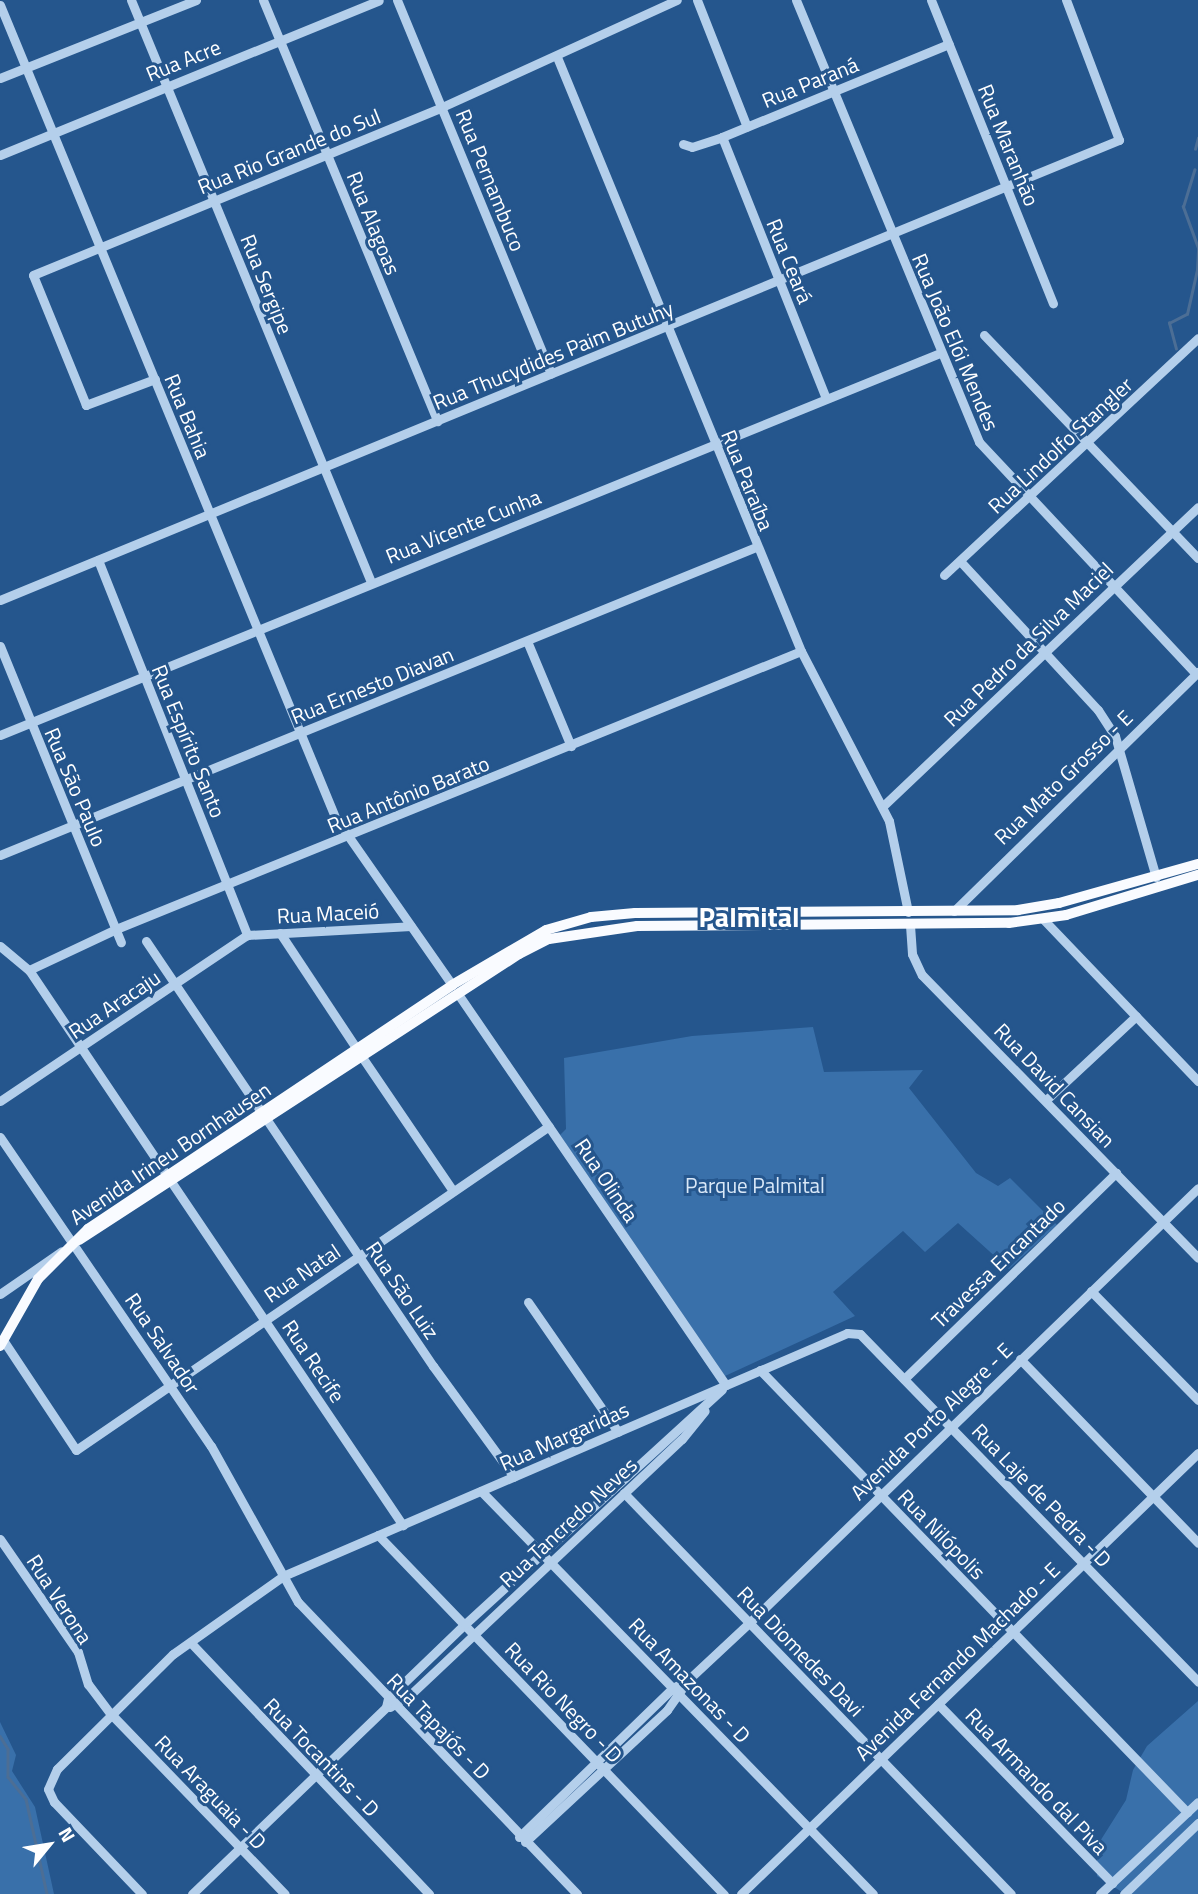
<!DOCTYPE html>
<html>
<head>
<meta charset="utf-8">
<style>
  body { margin:0 }
  #map { position:relative; width:1198px; height:1894px; overflow:hidden; background:#25568d; font-family:"Titillium Web",sans-serif }
  div>[style] { position:absolute }
  [style*='--x'] { left:calc(var(--x)*1px); top:calc(var(--y)*1px); width:calc(var(--w)*1px); rotate:calc(var(--a)*1deg) }
  .green>* { inset:0; background:#3970aa }
  .stream>* { height:2.5px; margin:-1.25px; padding:0 1.25px; transform-origin:1.25px; border-radius:1.25px; background:#4c6e95 }
  .minor>* { height:9px; margin:-4.5px; padding:0 4.5px; transform-origin:4.5px; border-radius:4.5px; background:#b4cfeb }
  .major>* { height:10px; margin:-5px; padding:0 5px; transform-origin:5px; border-radius:5px; background:#f9fbff }
  span { translate:-50% -50%; white-space:nowrap; text-align:center; line-height:1.15; -webkit-text-stroke:6px #25568d; paint-order:stroke }
  .street-label { font-size:21px; color:#fff }
  .park-label { font-size:21px; color:#d9e8f8 }
  .district-label { font-size:28px; color:#fff; font-weight:700 }
  .north { position:absolute; left:14px; top:1810px; width:70px; height:70px; -webkit-text-stroke:5px #25568d; paint-order:stroke; rotate:60deg; font-size:19px; font-weight:700; line-height:28px; text-align:center; color:#fff }
  .north::after { content:''; display:block; margin:auto; width:24px; height:32px; background:#fff; clip-path:polygon(50% 0,100% 100%,50% 72%,0 100%) }
</style>
</head>
<body>
<div id="map">
  <div class="green">
    <div style="clip-path:polygon(813px 1027px,824px 1072px,923px 1070px,909px 1088px,976px 1173px,998px 1186px,1010px 1178px,1057px 1225px,1009px 1269px,958px 1223px,925px 1252px,903px 1231px,833px 1292px,855px 1316px,725px 1376px,560px 1135px,566px 1129px,564px 1058px,692px 1036px)"></div>
    <div style="clip-path:polygon(1198px 1701px,1198px 1894px,1125px 1894px,1097px 1876px,1097px 1846px,1126px 1800px,1133px 1770px,1147px 1746px)"></div>
    <div style="clip-path:polygon(0 1722px,16px 1755px,12px 1771px,35px 1807px,54px 1894px,0 1894px)"></div>
  </div>
  <div class="stream">
    <div style="--x:1195;--y:149;--w:11;--a:-75"></div>
    <div style="--x:1176;--y:349;--w:27;--a:-105"></div>
    <div style="--x:1169;--y:323;--w:20;--a:-27"></div>
    <div style="--x:1187;--y:314;--w:45;--a:-77.2"></div>
    <div style="--x:1197;--y:270;--w:22;--a:-87"></div>
    <div style="--x:1198;--y:248;--w:44;--a:-110.1"></div>
    <div style="--x:1183;--y:207;--w:39;--a:-73"></div>
    <div style="--x:0;--y:1736;--w:15;--a:58"></div>
    <div style="--x:8;--y:1749;--w:28;--a:90"></div>
    <div style="--x:8;--y:1777;--w:28;--a:51"></div>
    <div style="--x:26;--y:1799;--w:97;--a:77.5"></div>
  </div>
  <div class="minor">
    <div style="--x:131;--y:0;--w:630;--a:67.59"></div>
    <div style="--x:263;--y:0;--w:456;--a:67.5"></div>
    <div style="--x:397;--y:0;--w:404;--a:67.6"></div>
    <div style="--x:697;--y:0;--w:136;--a:68.5"></div>
    <div style="--x:796;--y:0;--w:478;--a:67.5"></div>
    <div style="--x:979;--y:442;--w:318;--a:46.9"></div>
    <div style="--x:931;--y:0;--w:327;--a:68.1"></div>
    <div style="--x:0;--y:5;--w:878;--a:67.58"></div>
    <div style="--x:335;--y:817;--w:205;--a:55.1"></div>
    <div style="--x:557;--y:57;--w:642;--a:67.67"></div>
    <div style="--x:801;--y:651;--w:191;--a:62.6"></div>
    <div style="--x:889;--y:821;--w:93;--a:78.2"></div>
    <div style="--x:0;--y:78;--w:211;--a:-21.7"></div>
    <div style="--x:722;--y:137;--w:281;--a:68.3"></div>
    <div style="--x:683;--y:144;--w:9;--a:18"></div>
    <div style="--x:692;--y:147;--w:32;--a:-18"></div>
    <div style="--x:722;--y:137;--w:245;--a:-22.3"></div>
    <div style="--x:0;--y:155;--w:409;--a:-22.2"></div>
    <div style="--x:984;--y:335;--w:309;--a:46.2"></div>
    <div style="--x:155;--y:379;--w:74;--a:159.4"></div>
    <div style="--x:86;--y:405;--w:140;--a:-112.2"></div>
    <div style="--x:33;--y:275;--w:442;--a:-22.3"></div>
    <div style="--x:442;--y:107;--w:258;--a:-24.5"></div>
    <div style="--x:98;--y:560;--w:404;--a:68.3"></div>
    <div style="--x:960;--y:561;--w:203;--a:47.2"></div>
    <div style="--x:1098;--y:710;--w:31;--a:57"></div>
    <div style="--x:1115;--y:736;--w:147;--a:73.8"></div>
    <div style="--x:944;--y:575;--w:347;--a:-43"></div>
    <div style="--x:0;--y:600;--w:1210;--a:-22.35"></div>
    <div style="--x:1119;--y:140;--w:150;--a:-110.7"></div>
    <div style="--x:527;--y:641;--w:114;--a:67.3"></div>
    <div style="--x:0;--y:646;--w:320;--a:67.8"></div>
    <div style="--x:0;--y:735;--w:1015;--a:-22.12"></div>
    <div style="--x:883;--y:806;--w:434;--a:-43.5"></div>
    <div style="--x:0;--y:855;--w:816;--a:-22.17"></div>
    <div style="--x:954;--y:911;--w:342;--a:-44.4"></div>
    <div style="--x:1044;--y:920;--w:223;--a:46.3"></div>
    <div style="--x:910;--y:925;--w:29;--a:86"></div>
    <div style="--x:912;--y:954;--w:23;--a:65"></div>
    <div style="--x:922;--y:975;--w:395;--a:45.7"></div>
    <div style="--x:280;--y:933;--w:138;--a:56.5"></div>
    <div style="--x:247;--y:935;--w:164;--a:-3.1"></div>
    <div style="--x:146;--y:941;--w:207;--a:56"></div>
    <div style="--x:0;--y:946;--w:38;--a:40"></div>
    <div style="--x:29;--y:970;--w:249;--a:56.1"></div>
    <div style="--x:29;--y:970;--w:96;--a:-25.2"></div>
    <div style="--x:116;--y:929;--w:739;--a:-22.09"></div>
    <div style="--x:458;--y:994;--w:474;--a:55.6"></div>
    <div style="--x:362;--y:1057;--w:162;--a:55.8"></div>
    <div style="--x:1046;--y:1100;--w:123;--a:-43"></div>
    <div style="--x:0;--y:1101;--w:298;--a:-33.9"></div>
    <div style="--x:267;--y:1120;--w:297;--a:56"></div>
    <div style="--x:433;--y:1366;--w:137;--a:53.9"></div>
    <div style="--x:0;--y:1137;--w:374;--a:55.7"></div>
    <div style="--x:211;--y:1446;--w:179;--a:60.9"></div>
    <div style="--x:298;--y:1602;--w:404;--a:46.3"></div>
    <div style="--x:172;--y:1183;--w:413;--a:56"></div>
    <div style="--x:1091;--y:1291;--w:153;--a:45.5"></div>
    <div style="--x:0;--y:1294;--w:75;--a:-34.7"></div>
    <div style="--x:528;--y:1302;--w:158;--a:55.3"></div>
    <div style="--x:3;--y:1340;--w:132;--a:56.4"></div>
    <div style="--x:76;--y:1450;--w:573;--a:-34.41"></div>
    <div style="--x:1020;--y:1359;--w:256;--a:45.9"></div>
    <div style="--x:760;--y:1370;--w:615;--a:45.99"></div>
    <div style="--x:904;--y:1379;--w:296;--a:-44.2"></div>
    <div style="--x:481;--y:1491;--w:562;--a:45.79"></div>
    <div style="--x:624;--y:1493;--w:557;--a:46.02"></div>
    <div style="--x:378;--y:1535;--w:499;--a:46.1"></div>
    <div style="--x:0;--y:1539;--w:137;--a:55.4"></div>
    <div style="--x:78;--y:1652;--w:34;--a:73"></div>
    <div style="--x:88;--y:1684;--w:38;--a:53"></div>
    <div style="--x:111;--y:1714;--w:250;--a:46"></div>
    <div style="--x:191;--y:1643;--w:346;--a:46.5"></div>
    <div style="--x:938;--y:1704;--w:250;--a:45.8"></div>
    <div style="--x:390;--y:1707;--w:25;--a:-32"></div>
    <div style="--x:411;--y:1694;--w:372;--a:-43.3"></div>
    <div style="--x:682;--y:1439;--w:36;--a:-51"></div>
    <div style="--x:519;--y:1837;--w:214;--a:-44.1"></div>
    <div style="--x:673;--y:1688;--w:18;--a:-29"></div>
    <div style="--x:689;--y:1679;--w:82;--a:-43"></div>
    <div style="--x:749;--y:1623;--w:625;--a:-44.09"></div>
    <div style="--x:525;--y:1842;--w:194;--a:-42.9"></div>
    <div style="--x:667;--y:1710;--w:38;--a:-55"></div>
    <div style="--x:142;--y:1894;--w:127;--a:-133.7"></div>
    <div style="--x:54;--y:1802;--w:14;--a:-115"></div>
    <div style="--x:48;--y:1789;--w:22;--a:-66"></div>
    <div style="--x:57;--y:1769;--w:163;--a:-44.8"></div>
    <div style="--x:173;--y:1654;--w:135;--a:-35.3"></div>
    <div style="--x:283;--y:1576;--w:614;--a:-23.31"></div>
    <div style="--x:847;--y:1333;--w:13;--a:4"></div>
    <div style="--x:860;--y:1334;--w:485;--a:45.8"></div>
    <div style="--x:192;--y:1894;--w:269;--a:-43.9"></div>
    <div style="--x:386;--y:1707;--w:9;--a:-77"></div>
    <div style="--x:388;--y:1698;--w:107;--a:-43.9"></div>
    <div style="--x:465;--y:1624;--w:348;--a:-42.4"></div>
    <div style="--x:741;--y:1894;--w:635;--a:-43.98"></div>
    <div style="--x:1100;--y:1894;--w:134;--a:-43.2"></div>
    <div style="--x:1124;--y:1894;--w:103;--a:-43.8"></div>
  </div>
  <div class="major">
    <div style="--x:79;--y:1240;--w:525;--a:-33.02"></div>
    <div style="--x:519;--y:954;--w:34;--a:-27"></div>
    <div style="--x:549;--y:939;--w:89;--a:-8.4"></div>
    <div style="--x:637;--y:926;--w:372;--a:-0.5"></div>
    <div style="--x:1009;--y:923;--w:58;--a:-8"></div>
    <div style="--x:1066;--y:915;--w:138;--a:-16.9"></div>
    <div style="--x:0;--y:1346;--w:77;--a:-60.4"></div>
    <div style="--x:38;--y:1279;--w:71;--a:-45"></div>
    <div style="--x:88;--y:1229;--w:438;--a:-33.8"></div>
    <div style="--x:452;--y:985;--w:109;--a:-30.3"></div>
    <div style="--x:546;--y:930;--w:47;--a:-16.1"></div>
    <div style="--x:591;--y:917;--w:44;--a:-5.2"></div>
    <div style="--x:635;--y:913;--w:383;--a:-0.4"></div>
    <div style="--x:1018;--y:910;--w:42;--a:-9.7"></div>
    <div style="--x:1059;--y:903;--w:144;--a:-15.7"></div>
  </div>
  <div class="street-label">
    <span style="left:183px;top:60px;rotate:-22deg">Rua Acre</span>
    <span style="left:810px;top:82px;rotate:-22deg">Rua Paraná</span>
    <span style="left:1009px;top:145px;rotate:68deg">Rua Maranhão</span>
    <span style="left:289px;top:151px;rotate:-22deg">Rua Rio Grande do Sul</span>
    <span style="left:491px;top:180px;rotate:68deg">Rua Pernambuco</span>
    <span style="left:374px;top:223px;rotate:68deg">Rua Alagoas</span>
    <span style="left:790px;top:261px;rotate:68deg">Rua Ceará</span>
    <span style="left:267px;top:284px;rotate:68deg">Rua Sergipe</span>
    <span style="left:956px;top:342px;rotate:67deg">Rua João Elói Mendes</span>
    <span style="left:553px;top:355px;rotate:-22deg">Rua Thucydides Paim Butuhy</span>
    <span style="left:188px;top:416px;rotate:68deg">Rua Bahia</span>
    <span style="left:1060px;top:445px;rotate:-43deg">Rua Lindolfo Stangler</span>
    <span style="left:748px;top:480px;rotate:68deg">Rua Paraíba</span>
    <span style="left:463px;top:526px;rotate:-22deg">Rua Vicente Cunha</span>
    <span style="left:1028px;top:644px;rotate:-44deg">Rua Pedro da Silva Maciel</span>
    <span style="left:372px;top:685px;rotate:-22deg">Rua Ernesto Diavan</span>
    <span style="left:189px;top:741px;rotate:68deg">Rua Espírito Santo</span>
    <span style="left:1063px;top:777px;rotate:-44deg">Rua Mato Grosso - E</span>
    <span style="left:76px;top:787px;rotate:67deg">Rua São Paulo</span>
    <span style="left:408px;top:794px;rotate:-22deg">Rua Antônio Barato</span>
    <span style="left:328px;top:913px;rotate:-3deg">Rua Maceió</span>
    <span style="left:114px;top:1004px;rotate:-34deg">Rua Aracaju</span>
    <span style="left:1055px;top:1085px;rotate:46deg">Rua David Cansian</span>
    <span style="left:170px;top:1153px;rotate:-34deg">Avenida Irineu Bornhausen</span>
    <span style="left:607px;top:1180px;rotate:56deg">Rua Olinda</span>
    <span style="left:998px;top:1263px;rotate:-44deg">Travessa Encantado</span>
    <span style="left:302px;top:1273px;rotate:-34deg">Rua Natal</span>
    <span style="left:403px;top:1290px;rotate:56deg">Rua São Luiz</span>
    <span style="left:163px;top:1343px;rotate:56deg">Rua Salvador</span>
    <span style="left:314px;top:1361px;rotate:56deg">Rua Recife</span>
    <span style="left:931px;top:1421px;rotate:-44deg">Avenida Porto Alegre - E</span>
    <span style="left:564px;top:1436px;rotate:-24deg">Rua Margaridas</span>
    <span style="left:1042px;top:1495px;rotate:46deg">Rua Laje de Pedra - D</span>
    <span style="left:568px;top:1522px;rotate:-43deg">Rua Tancredo Neves</span>
    <span style="left:942px;top:1534px;rotate:46deg">Rua Nilópolis</span>
    <span style="left:60px;top:1599px;rotate:57deg">Rua Verona</span>
    <span style="left:801px;top:1651px;rotate:46deg">Rua Diomedes Davi</span>
    <span style="left:957px;top:1661px;rotate:-44deg">Avenida Fernando Machado - E</span>
    <span style="left:690px;top:1680px;rotate:46deg">Rua Amazonas - D</span>
    <span style="left:564px;top:1702px;rotate:46deg">Rua Rio Negro - D</span>
    <span style="left:439px;top:1726px;rotate:46deg">Rua Tapajós - D</span>
    <span style="left:322px;top:1757px;rotate:46deg">Rua Tocantins - D</span>
    <span style="left:1037px;top:1781px;rotate:46deg">Rua Armando dal Piva</span>
    <span style="left:211px;top:1792px;rotate:46deg">Rua Araguaia - D</span>
  </div>
  <div class="park-label">
    <span style="left:755px;top:1185px">Parque Palmital</span>
  </div>
  <div class="district-label">
    <span style="left:749px;top:917px">Palmital</span>
  </div>
  <div class="north">N</div>
</div>
</body>
</html>
